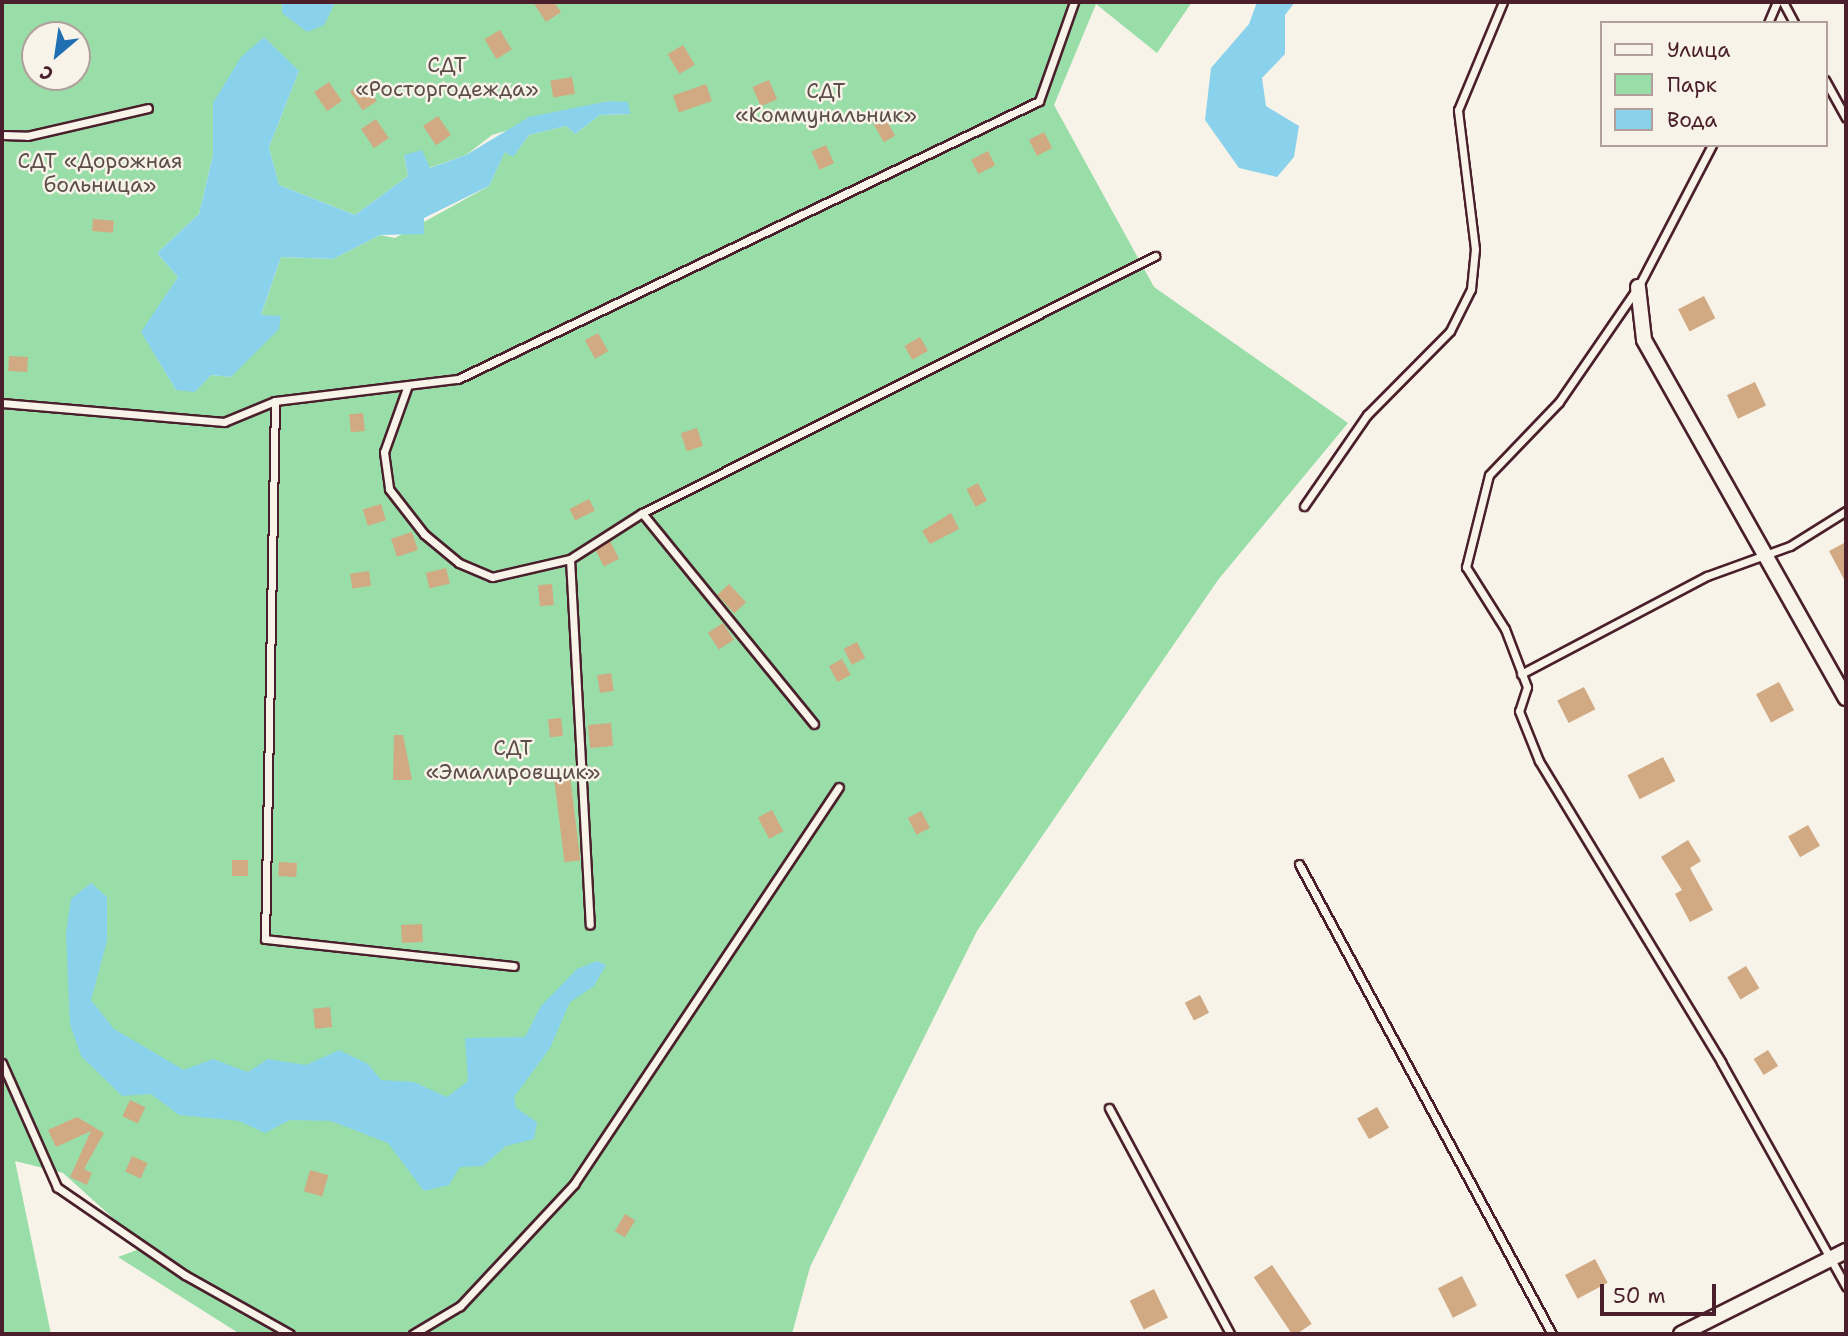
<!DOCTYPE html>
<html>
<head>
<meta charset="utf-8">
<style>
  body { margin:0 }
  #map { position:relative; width:1848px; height:1336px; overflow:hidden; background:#f7f3e8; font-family:"Shantell Sans",sans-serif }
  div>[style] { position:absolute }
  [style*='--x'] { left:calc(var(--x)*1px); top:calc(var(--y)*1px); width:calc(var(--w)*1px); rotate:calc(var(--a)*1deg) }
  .green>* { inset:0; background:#99dda9 }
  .water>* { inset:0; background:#8ad2eb }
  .building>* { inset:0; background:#d1aa83; transform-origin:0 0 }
  .roads { filter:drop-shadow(2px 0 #4a1f2b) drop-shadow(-2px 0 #4a1f2b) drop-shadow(0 2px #4a1f2b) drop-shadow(0 -2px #4a1f2b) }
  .lane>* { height:7px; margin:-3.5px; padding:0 3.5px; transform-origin:3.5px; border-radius:3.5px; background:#f7f3e8 }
  .street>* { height:14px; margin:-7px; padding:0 7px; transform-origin:7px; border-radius:7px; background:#f7f3e8 }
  span { translate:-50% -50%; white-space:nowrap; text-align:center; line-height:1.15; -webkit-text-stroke:5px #f7f3e8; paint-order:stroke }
  .park-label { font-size:21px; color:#5e4e4a }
  .frame { position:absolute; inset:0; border:4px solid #4a1f2b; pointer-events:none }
  .legend { position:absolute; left:1600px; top:21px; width:228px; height:126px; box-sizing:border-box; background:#f7f3e8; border:2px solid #b29e9c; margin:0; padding:9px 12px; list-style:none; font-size:21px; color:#4a1f2b }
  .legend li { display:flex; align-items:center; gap:14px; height:35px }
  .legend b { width:35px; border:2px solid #b29e9c }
  .north { position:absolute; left:21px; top:21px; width:70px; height:70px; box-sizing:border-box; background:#f7f3e8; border:2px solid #b29e9c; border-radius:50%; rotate:209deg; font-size:19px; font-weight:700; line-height:28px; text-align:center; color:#4a1f2b }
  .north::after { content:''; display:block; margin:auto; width:24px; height:32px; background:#1f6fb2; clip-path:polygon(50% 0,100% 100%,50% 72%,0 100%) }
  .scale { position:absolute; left:1600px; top:1284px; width:116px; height:32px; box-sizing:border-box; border:4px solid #4a1f2b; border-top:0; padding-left:9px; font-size:21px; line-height:24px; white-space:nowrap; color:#4a1f2b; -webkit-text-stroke:5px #f7f3e8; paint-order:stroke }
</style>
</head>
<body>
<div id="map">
  <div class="green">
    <div style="clip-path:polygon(evenodd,2px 2px,282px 2px,282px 13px,334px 2px,1192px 2px,1157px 53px,1096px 4px,1054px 105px,1154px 287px,1348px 423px,1218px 580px,977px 931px,810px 1267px,792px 1334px,240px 1334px,118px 1257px,145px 1247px,63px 1173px,15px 1161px,51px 1334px,2px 1334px,2px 2px,35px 35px,77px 35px,77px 77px,35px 77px,35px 35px,2px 2px,299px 71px,269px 147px,279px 185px,355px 215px,408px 176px,404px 156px,429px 168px,466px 155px,492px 135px,578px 109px,609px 101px,630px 114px,600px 115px,575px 134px,566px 126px,529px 135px,513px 156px,505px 151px,489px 186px,395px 238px,380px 235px,333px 259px,281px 257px,246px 359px,231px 377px,211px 375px,176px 390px,142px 333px,178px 277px,157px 253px,199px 214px,213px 155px,213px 103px,299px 71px)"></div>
  </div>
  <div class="water">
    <div style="clip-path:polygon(282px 2px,334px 2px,334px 5px,324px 25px,307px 32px,282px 13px)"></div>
    <div style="clip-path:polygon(1257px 2px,1295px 2px,1285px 15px,1285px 54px,1262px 78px,1266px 106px,1299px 126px,1294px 157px,1277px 177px,1239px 168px,1205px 120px,1211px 68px,1249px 24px)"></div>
    <div style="clip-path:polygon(264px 37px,299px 71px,269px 147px,279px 185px,355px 215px,408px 176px,404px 155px,422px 150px,430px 168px,466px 155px,529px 117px,609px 101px,628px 102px,630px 114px,600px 115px,575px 134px,566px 126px,529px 135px,513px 157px,505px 152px,489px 186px,424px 218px,424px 234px,380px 235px,333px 259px,281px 257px,261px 315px,281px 316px,279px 329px,231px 377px,211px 375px,195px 392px,176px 390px,141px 332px,178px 277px,157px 253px,199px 214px,213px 155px,213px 103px,241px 57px)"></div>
    <div style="clip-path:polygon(91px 883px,107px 897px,107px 941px,91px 1000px,114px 1029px,184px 1070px,213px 1059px,248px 1072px,268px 1059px,306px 1065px,339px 1050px,368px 1064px,381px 1080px,414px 1082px,447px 1097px,468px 1081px,465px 1038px,525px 1037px,541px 1006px,577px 969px,597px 961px,606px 965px,594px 986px,570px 1002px,550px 1048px,514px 1097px,516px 1108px,537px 1122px,534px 1139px,506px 1146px,483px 1166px,460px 1167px,449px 1185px,424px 1191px,388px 1143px,331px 1121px,290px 1120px,265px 1133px,239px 1121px,179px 1115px,151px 1094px,122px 1096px,81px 1056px,70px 1024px,66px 933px,71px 899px)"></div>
  </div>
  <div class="building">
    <div style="clip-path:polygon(533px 2px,554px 2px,561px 12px,546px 22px)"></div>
    <div style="left:500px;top:30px;width:23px;height:18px;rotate:59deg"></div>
    <div style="left:683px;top:45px;width:23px;height:18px;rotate:59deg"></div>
    <div style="left:572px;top:77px;width:17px;height:22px;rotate:80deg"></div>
    <div style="left:769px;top:80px;width:21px;height:18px;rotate:67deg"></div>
    <div style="left:329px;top:82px;width:23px;height:18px;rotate:56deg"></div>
    <div style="left:364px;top:82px;width:23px;height:17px;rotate:56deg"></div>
    <div style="left:706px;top:84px;width:18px;height:35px;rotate:71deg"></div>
    <div style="left:883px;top:114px;width:25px;height:13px;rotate:61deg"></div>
    <div style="left:438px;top:116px;width:23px;height:18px;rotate:56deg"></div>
    <div style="left:376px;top:119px;width:23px;height:18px;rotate:56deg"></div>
    <div style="left:1044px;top:132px;width:18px;height:17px;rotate:63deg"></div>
    <div style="left:826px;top:145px;width:20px;height:16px;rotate:66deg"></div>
    <div style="left:988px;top:151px;width:16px;height:19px;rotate:63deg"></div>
    <div style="left:93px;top:219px;width:21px;height:12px;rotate:5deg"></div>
    <div style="left:1704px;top:296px;width:25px;height:29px;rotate:63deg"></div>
    <div style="left:598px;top:333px;width:21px;height:15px;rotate:61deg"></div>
    <div style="left:920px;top:337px;width:16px;height:18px;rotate:60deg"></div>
    <div style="left:9px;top:356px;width:19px;height:15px;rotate:3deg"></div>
    <div style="left:1755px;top:382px;width:26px;height:31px;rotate:65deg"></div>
    <div style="left:363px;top:413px;width:18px;height:14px;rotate:84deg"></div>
    <div style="left:697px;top:428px;width:19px;height:17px;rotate:72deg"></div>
    <div style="left:978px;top:483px;width:20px;height:13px;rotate:63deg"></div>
    <div style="left:589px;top:499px;width:13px;height:22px;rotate:63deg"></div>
    <div style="left:381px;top:504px;width:17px;height:19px;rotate:73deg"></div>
    <div style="clip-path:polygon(951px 513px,959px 529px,930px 544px,922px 531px)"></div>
    <div style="left:412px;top:532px;width:19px;height:22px;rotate:72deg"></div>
    <div style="left:610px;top:541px;width:20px;height:17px;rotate:63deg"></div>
    <div style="clip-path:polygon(1846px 542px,1846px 583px,1829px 551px)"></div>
    <div style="left:446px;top:568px;width:16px;height:21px;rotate:76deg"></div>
    <div style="left:369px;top:571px;width:15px;height:19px;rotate:82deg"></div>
    <div style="left:552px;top:584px;width:21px;height:14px;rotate:85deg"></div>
    <div style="left:729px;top:584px;width:25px;height:16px;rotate:47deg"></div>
    <div style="left:723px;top:623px;width:20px;height:18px;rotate:57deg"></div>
    <div style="left:857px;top:642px;width:18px;height:15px;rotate:63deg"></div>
    <div style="left:842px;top:659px;width:18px;height:15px;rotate:61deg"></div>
    <div style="left:611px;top:673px;width:18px;height:14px;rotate:81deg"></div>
    <div style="left:1779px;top:682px;width:32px;height:26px;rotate:62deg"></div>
    <div style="left:1584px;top:687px;width:25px;height:30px;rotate:63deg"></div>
    <div style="left:561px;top:718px;width:18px;height:13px;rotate:84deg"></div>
    <div style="left:611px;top:723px;width:23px;height:23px;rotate:85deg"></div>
    <div style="clip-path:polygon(394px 735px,403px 735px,412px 780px,393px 780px)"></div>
    <div style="left:1663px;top:757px;width:27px;height:40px;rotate:63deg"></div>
    <div style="left:570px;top:776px;width:85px;height:16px;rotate:83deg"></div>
    <div style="left:772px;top:810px;width:24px;height:16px;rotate:62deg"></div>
    <div style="left:921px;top:811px;width:19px;height:15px;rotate:62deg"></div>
    <div style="left:1808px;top:825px;width:24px;height:23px;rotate:60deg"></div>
    <div style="clip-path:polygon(1688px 840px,1701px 861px,1690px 868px,1713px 910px,1690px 922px,1675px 894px,1682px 890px,1661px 857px)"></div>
    <div style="left:232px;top:860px;width:16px;height:16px"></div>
    <div style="left:279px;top:862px;width:18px;height:14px;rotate:3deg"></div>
    <div style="left:422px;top:924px;width:18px;height:21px;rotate:87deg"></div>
    <div style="left:1746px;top:966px;width:26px;height:22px;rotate:59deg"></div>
    <div style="left:1200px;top:995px;width:20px;height:17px;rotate:63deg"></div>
    <div style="left:330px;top:1007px;width:20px;height:17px;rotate:84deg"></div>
    <div style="left:1768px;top:1050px;width:19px;height:17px;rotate:58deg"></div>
    <div style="left:130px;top:1100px;width:17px;height:18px;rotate:25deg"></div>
    <div style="left:1377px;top:1107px;width:24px;height:23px;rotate:60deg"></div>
    <div style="clip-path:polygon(77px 1117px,104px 1133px,84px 1169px,92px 1173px,87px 1185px,70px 1177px,91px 1131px,56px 1147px,48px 1130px)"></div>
    <div style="left:132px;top:1156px;width:17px;height:17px;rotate:24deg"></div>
    <div style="left:310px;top:1170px;width:19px;height:22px;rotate:16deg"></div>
    <div style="left:625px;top:1214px;width:12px;height:20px;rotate:31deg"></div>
    <div style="left:1595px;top:1259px;width:27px;height:34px;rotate:62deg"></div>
    <div style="left:1272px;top:1265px;width:71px;height:22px;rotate:56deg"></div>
    <div style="left:1462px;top:1276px;width:33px;height:27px;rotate:63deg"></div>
    <div style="left:1154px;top:1289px;width:32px;height:27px;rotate:64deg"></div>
  </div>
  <div class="roads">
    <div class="lane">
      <div style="--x:1783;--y:2;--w:24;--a:62"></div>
      <div style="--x:1768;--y:23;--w:23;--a:-67"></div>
      <div style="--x:1825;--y:80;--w:43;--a:61.1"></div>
      <div style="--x:2;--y:135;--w:25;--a:2"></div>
      <div style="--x:27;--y:136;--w:124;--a:-13"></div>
      <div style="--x:1712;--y:145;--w:160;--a:117.5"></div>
      <div style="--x:1638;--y:287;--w:140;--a:124.5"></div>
      <div style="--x:1559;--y:402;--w:101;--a:133.8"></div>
      <div style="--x:1489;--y:475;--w:95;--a:104"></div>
      <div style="--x:1466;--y:567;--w:73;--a:57.8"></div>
      <div style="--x:1505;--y:629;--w:62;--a:69.2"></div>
      <div style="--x:1527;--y:687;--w:25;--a:108"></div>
      <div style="--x:1519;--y:711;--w:54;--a:68.2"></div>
      <div style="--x:1539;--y:761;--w:352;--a:58.8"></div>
      <div style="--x:1721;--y:1062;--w:257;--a:60.9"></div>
      <div style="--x:408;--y:385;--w:71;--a:109.7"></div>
      <div style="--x:384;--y:452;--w:37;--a:82"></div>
      <div style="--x:389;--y:489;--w:57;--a:52.1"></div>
      <div style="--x:424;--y:534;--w:45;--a:39.6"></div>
      <div style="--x:459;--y:563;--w:36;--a:23"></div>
      <div style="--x:492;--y:577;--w:80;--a:-13"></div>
      <div style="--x:570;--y:559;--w:85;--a:-32.6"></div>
      <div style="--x:642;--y:513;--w:574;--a:-26.61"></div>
      <div style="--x:275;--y:401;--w:538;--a:91.06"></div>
      <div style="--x:265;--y:939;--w:250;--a:6.2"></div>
      <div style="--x:2;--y:403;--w:223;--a:4.9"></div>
      <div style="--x:224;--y:422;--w:55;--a:-22.4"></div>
      <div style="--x:275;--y:401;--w:184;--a:-6.9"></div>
      <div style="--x:458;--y:379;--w:644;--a:-25.57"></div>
      <div style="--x:1039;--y:101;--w:105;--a:-70.5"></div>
      <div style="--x:1304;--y:506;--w:111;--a:-55.3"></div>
      <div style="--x:1367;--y:415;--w:118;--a:-45.3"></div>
      <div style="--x:1450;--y:331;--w:47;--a:-63.4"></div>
      <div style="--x:1471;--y:289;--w:40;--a:-84.3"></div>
      <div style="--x:1475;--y:249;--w:140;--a:-97"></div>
      <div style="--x:1458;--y:110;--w:117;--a:-67.4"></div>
      <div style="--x:642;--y:513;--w:272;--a:50.8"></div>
      <div style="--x:570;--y:559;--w:366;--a:86.9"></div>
      <div style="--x:1521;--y:674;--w:210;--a:-27.8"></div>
      <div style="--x:1707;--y:576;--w:88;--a:-19.9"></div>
      <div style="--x:1790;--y:546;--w:66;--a:-32"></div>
      <div style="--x:1299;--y:864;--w:534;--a:61.71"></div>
      <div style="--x:2;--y:1063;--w:136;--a:66.1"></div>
      <div style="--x:57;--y:1187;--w:155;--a:34.5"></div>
      <div style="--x:185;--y:1275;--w:120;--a:29.3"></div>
      <div style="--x:1109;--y:1108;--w:256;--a:61.8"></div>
      <div style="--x:413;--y:1334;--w:55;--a:-30.8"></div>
      <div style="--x:460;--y:1306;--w:167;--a:-46.9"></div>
      <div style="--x:574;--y:1184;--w:477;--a:-56.3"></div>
    </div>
    <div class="street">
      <div style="--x:1638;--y:287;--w:53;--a:83.5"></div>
      <div style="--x:1644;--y:340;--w:411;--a:60.6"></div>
      <div style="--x:1681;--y:1334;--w:185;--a:-26.7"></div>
    </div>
  </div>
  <div class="park-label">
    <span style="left:447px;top:77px">СДТ<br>«Росторгодежда»</span>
    <span style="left:826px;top:103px">СДТ<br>«Коммунальник»</span>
    <span style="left:100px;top:173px">СДТ «Дорожная<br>больница»</span>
    <span style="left:513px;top:760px">СДТ<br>«Эмалировщик»</span>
  </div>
  <div class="frame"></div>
  <ul class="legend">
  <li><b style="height:9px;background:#f7f3e8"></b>Улица</li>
  <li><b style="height:19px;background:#99dda9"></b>Парк</li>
  <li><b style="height:19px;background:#8ad2eb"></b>Вода</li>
  </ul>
  <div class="north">С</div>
  <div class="scale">50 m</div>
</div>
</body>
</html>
